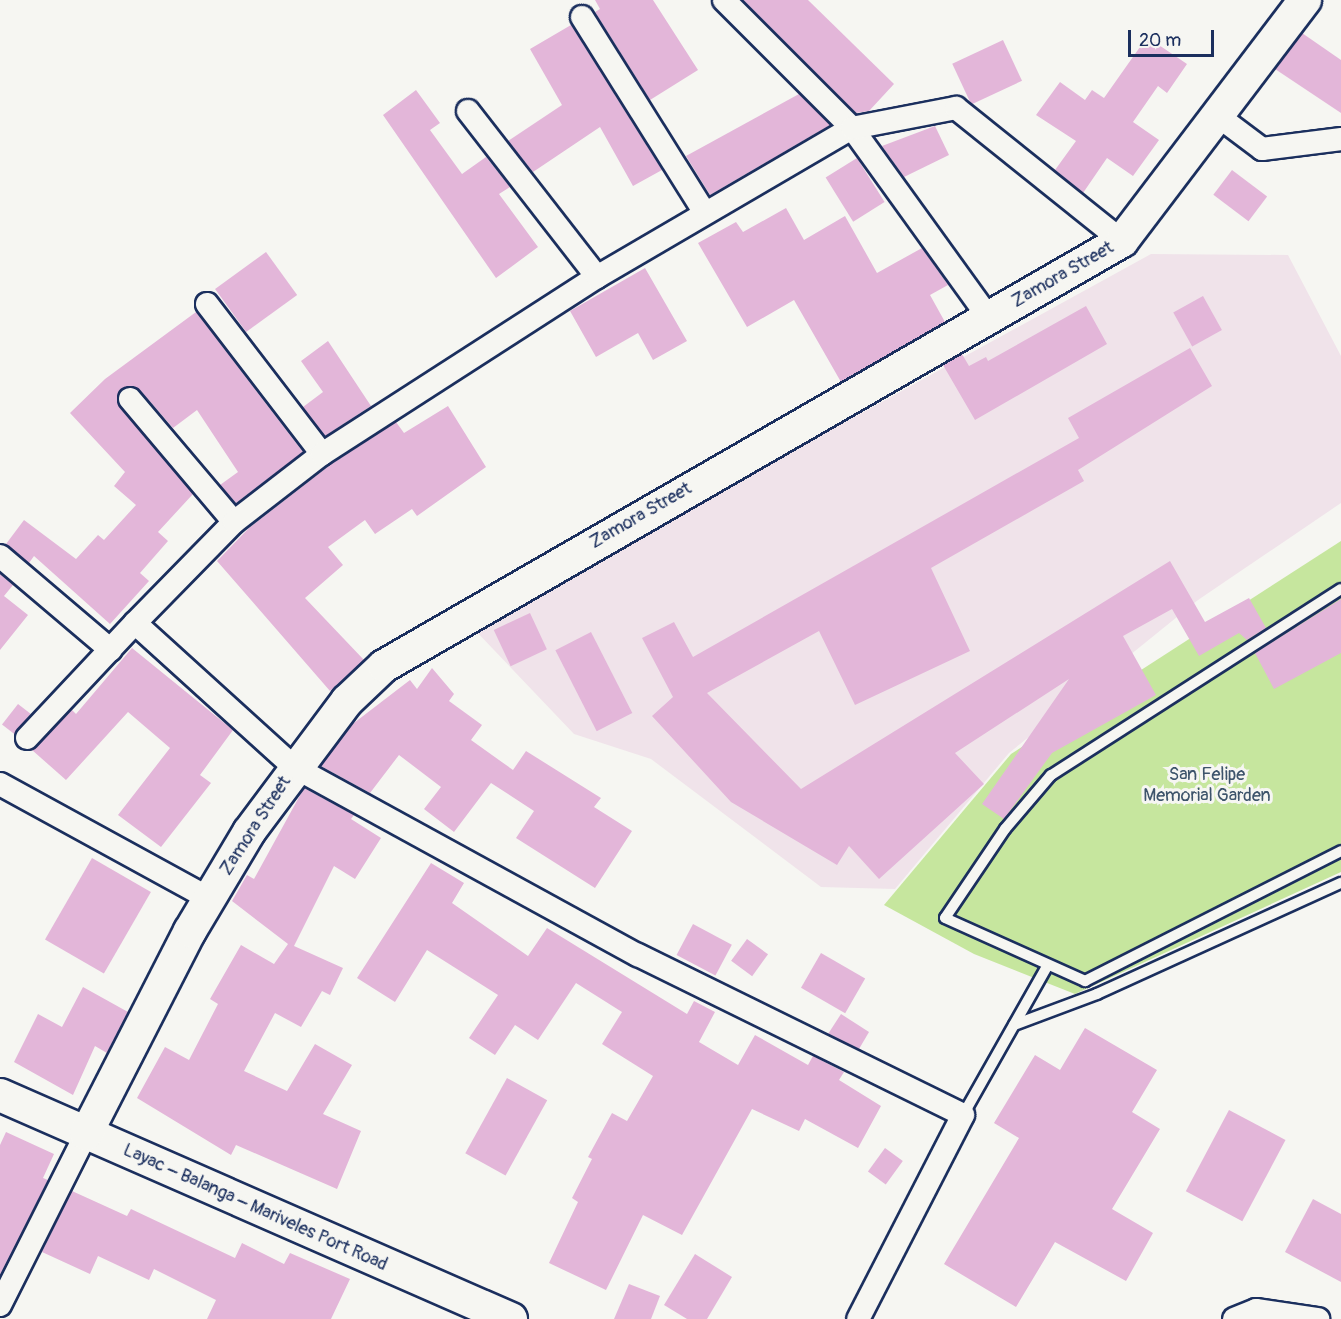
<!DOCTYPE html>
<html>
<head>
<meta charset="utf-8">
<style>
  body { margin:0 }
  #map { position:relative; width:1341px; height:1319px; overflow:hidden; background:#f6f6f2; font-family:Pangolin,sans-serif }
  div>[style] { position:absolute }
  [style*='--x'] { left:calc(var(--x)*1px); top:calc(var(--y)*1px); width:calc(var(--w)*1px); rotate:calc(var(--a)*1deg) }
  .built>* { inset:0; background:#f0e3ea }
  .green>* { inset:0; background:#c6e69e }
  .building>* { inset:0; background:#e3b6d9; transform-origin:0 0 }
  .roads { filter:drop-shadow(2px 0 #1b2f5e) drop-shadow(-2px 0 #1b2f5e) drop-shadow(0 2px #1b2f5e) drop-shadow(0 -2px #1b2f5e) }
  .lane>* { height:10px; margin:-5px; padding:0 5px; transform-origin:5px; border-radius:5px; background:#f6f6f2 }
  .street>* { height:22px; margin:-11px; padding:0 11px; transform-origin:11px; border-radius:11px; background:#f6f6f2 }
  .secondary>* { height:32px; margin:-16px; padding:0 16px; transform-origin:16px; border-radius:16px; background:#f6f6f2 }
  span { translate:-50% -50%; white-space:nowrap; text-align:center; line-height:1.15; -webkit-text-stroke:6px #f6f6f2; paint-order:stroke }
  .street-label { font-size:18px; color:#1b2f5e }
  .park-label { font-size:18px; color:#3d546b }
  .scale { position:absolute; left:1128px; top:30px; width:86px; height:27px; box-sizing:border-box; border:3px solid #1b2f5e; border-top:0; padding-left:8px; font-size:18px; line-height:21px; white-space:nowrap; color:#1b2f5e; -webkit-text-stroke:4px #f6f6f2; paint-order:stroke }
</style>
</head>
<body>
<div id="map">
  <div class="built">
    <div style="clip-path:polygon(1151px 254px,1288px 255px,1341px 356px,1341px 503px,1198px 600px,1009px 753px,895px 889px,821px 887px,651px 759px,574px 734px,472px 627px)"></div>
  </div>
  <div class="green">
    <div style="clip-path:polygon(1341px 541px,1341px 872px,1075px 994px,974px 954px,884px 905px,1011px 754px)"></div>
  </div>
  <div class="building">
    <div style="clip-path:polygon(595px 0,653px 0,698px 70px,650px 100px,595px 12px,600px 9px)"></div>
    <div style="clip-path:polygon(743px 0,808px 0,894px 84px,869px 111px,856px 113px)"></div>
    <div style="clip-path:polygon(571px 25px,662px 170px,633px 186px,600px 127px,533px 172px,508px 141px,562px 105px,530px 49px)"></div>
    <div style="clip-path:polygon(1302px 33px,1341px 60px,1341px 113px,1275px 69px)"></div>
    <div style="clip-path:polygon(1147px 37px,1187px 64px,1167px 93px,1158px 86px,1133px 122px,1159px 140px,1133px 176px,1107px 158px,1083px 193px,1055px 170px,1076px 141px,1036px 115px,1060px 82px,1085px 100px,1092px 90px,1104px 98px)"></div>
    <div style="left:1003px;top:40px;width:45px;height:56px;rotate:65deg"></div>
    <div style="clip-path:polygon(416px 90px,440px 123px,430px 130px,462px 174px,486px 157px,510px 187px,499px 194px,538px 247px,496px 278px,383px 115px)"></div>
    <div style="clip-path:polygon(799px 94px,830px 125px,710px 195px,686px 156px)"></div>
    <div style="clip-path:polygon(935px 126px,949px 155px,904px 177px,882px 146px)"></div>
    <div style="left:857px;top:158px;width:52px;height:37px;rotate:58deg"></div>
    <div style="left:1232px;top:170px;width:44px;height:31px;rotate:37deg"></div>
    <div style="clip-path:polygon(786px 208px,804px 240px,845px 216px,877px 273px,922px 248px,948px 285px,930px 295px,945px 322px,841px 382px,794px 300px,747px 327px,698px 243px,736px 222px,743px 232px)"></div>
    <div style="left:266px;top:252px;width:53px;height:63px;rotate:54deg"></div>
    <div style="clip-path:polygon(645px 268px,687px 341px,653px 360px,638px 333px,596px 357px,570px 311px)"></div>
    <div style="left:1203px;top:296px;width:39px;height:34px;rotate:61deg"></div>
    <div style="clip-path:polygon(1086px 306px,1107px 344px,975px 420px,943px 365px,962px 354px,969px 366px,986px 357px,988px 361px)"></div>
    <div style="clip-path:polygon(196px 312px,303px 452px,236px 503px,220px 485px,238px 472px,197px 410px,173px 428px,140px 390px,121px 389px,120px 408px,193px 494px,158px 532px,168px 541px,140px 573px,149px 581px,110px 624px,34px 556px,29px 563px,6px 544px,24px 520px,76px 559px,98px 535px,104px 540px,136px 505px,114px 486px,125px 472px,70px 413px,105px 379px)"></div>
    <div style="clip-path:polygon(328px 341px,371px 406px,325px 436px,303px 407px,323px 392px,301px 361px)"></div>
    <div style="clip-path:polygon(1190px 348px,1212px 386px,1078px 470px,1084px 481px,931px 568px,970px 651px,855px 705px,819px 631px,707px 693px,801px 789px,1170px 561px,1205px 622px,1249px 598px,1266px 628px,1247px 640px,1239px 633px,1199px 656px,1172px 609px,1123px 636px,1156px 695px,1052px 753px,1004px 819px,982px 804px,1069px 679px,955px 753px,984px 784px,879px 879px,849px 846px,837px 865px,731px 802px,652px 716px,673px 697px,642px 638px,674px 622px,693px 657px,1079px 438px,1068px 418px)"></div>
    <div style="clip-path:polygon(448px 406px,486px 467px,417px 516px,412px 509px,375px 534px,365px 520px,328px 547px,343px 565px,305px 598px,364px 660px,330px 691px,217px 561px,249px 528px,330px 465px,396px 422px,404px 433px)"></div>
    <div style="clip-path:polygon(0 574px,13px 585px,4px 596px,28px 615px,0 650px)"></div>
    <div style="clip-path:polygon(1341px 599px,1341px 653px,1274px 689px,1255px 653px)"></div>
    <div style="left:530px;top:613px;width:40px;height:40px;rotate:65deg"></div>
    <div style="left:591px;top:632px;width:91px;height:40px;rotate:63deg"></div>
    <div style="clip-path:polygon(132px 648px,233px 730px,200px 775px,211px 783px,161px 847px,118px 815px,170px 748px,128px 712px,66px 780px,32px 750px,72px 710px,76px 714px)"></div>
    <div style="clip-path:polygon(432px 668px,454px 694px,449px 701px,482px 725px,471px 740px,513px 770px,526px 751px,601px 798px,594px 807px,632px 831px,595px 888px,516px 838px,534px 811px,491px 783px,454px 832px,424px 809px,441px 787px,399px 755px,370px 793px,321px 766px,350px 726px,410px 680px,417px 689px)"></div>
    <div style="left:18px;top:704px;width:16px;height:26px;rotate:38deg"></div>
    <div style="clip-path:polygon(304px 788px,354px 815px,351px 819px,381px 838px,355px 879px,334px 866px,294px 946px,343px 968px,330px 995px,322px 991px,301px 1027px,275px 1013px,244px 1071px,287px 1091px,315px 1044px,352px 1065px,323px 1114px,361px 1131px,337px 1189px,236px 1145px,231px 1155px,137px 1098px,165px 1047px,189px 1060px,218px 1004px,210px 999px,241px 945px,274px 964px,288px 944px,232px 901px,247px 875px,254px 879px)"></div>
    <div style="left:92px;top:858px;width:68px;height:94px;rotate:30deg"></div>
    <div style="clip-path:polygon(431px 863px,464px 883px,452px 903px,528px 956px,547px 928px,687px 1014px,694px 1001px,715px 1012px,699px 1042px,738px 1065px,755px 1035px,808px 1065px,813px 1056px,844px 1072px,839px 1080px,881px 1106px,858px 1148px,805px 1119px,799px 1131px,752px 1109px,682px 1235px,643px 1215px,606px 1290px,549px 1263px,578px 1202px,572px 1198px,592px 1159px,588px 1157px,612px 1113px,627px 1121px,653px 1076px,602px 1044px,622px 1012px,576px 983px,538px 1040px,515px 1025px,495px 1055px,469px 1038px,498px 995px,427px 950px,395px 1002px,357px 978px)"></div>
    <div style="left:693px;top:924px;width:44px;height:35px;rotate:28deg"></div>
    <div style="left:747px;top:939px;width:26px;height:27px;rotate:36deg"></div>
    <div style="left:821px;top:953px;width:51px;height:40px;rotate:30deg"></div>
    <div style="clip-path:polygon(83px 987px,128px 1012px,107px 1053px,95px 1046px,73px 1095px,14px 1062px,38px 1014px,62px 1027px)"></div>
    <div style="clip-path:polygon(841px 1014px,869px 1032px,859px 1049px,828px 1034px)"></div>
    <div style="clip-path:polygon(1085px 1028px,1157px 1070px,1132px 1112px,1160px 1129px,1112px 1209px,1153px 1233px,1126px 1281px,1055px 1242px,1016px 1307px,944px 1264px,1019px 1138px,994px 1123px,1035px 1055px,1060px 1070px)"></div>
    <div style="left:507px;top:1078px;width:46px;height:86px;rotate:29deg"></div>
    <div style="left:1229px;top:1110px;width:64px;height:92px;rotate:28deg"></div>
    <div style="clip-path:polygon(6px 1132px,54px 1154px,43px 1178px,48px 1180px,0 1275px,0 1145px)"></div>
    <div style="left:885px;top:1148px;width:22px;height:29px;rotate:36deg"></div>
    <div style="clip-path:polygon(72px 1191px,127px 1216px,131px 1209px,235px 1258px,242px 1243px,284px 1264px,290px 1253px,350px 1279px,331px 1319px,207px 1319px,216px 1300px,154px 1269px,149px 1280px,98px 1256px,90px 1274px,42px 1252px)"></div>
    <div style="clip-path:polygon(1313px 1199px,1341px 1214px,1341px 1282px,1285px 1252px)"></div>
    <div style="clip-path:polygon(695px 1254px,732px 1277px,707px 1319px,687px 1319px,664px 1305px)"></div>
    <div style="clip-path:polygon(629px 1284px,660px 1296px,651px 1319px,614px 1319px)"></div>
  </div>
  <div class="roads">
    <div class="lane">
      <div style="--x:1341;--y:589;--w:345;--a:147.3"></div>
      <div style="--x:1051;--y:775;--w:71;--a:130.4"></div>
      <div style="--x:1005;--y:829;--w:107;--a:124"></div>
      <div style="--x:945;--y:918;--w:154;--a:24.2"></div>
      <div style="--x:1085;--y:981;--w:287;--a:-26.9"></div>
      <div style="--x:1014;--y:1025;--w:89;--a:-20.5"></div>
      <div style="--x:1097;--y:994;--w:268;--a:-24.5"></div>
      <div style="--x:963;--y:1115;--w:172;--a:-60.5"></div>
    </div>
    <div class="street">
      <div style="--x:724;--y:0;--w:181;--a:45"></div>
      <div style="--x:852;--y:128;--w:234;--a:54.2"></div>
      <div style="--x:582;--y:17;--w:231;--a:57.9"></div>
      <div style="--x:468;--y:111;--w:210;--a:52.1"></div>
      <div style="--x:1218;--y:116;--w:55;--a:36.9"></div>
      <div style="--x:1262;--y:149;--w:80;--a:-7.2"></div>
      <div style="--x:207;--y:304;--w:189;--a:52.5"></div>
      <div style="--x:130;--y:399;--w:161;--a:49.8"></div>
      <div style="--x:0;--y:556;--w:145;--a:40.3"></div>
      <div style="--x:135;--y:623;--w:141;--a:-45.6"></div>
      <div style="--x:234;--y:522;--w:111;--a:-37.7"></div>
      <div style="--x:322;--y:454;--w:327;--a:-32.8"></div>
      <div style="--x:597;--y:277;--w:295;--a:-30.3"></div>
      <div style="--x:852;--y:128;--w:106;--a:-10.9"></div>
      <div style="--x:956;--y:108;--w:213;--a:38.7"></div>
      <div style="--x:27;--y:738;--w:158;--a:-46.8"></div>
      <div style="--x:135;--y:623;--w:215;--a:42.2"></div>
      <div style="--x:294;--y:767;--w:392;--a:28.7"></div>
      <div style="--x:638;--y:955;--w:362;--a:26.2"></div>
      <div style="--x:963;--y:1115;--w:229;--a:117.2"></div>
      <div style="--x:0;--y:784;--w:239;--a:28.7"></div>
      <div style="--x:0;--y:1305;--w:191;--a:-63.3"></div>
      <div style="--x:1234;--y:1319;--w:24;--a:-22"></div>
      <div style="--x:1256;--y:1310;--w:63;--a:8.3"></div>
    </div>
    <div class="secondary">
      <div style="--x:0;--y:1095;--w:558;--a:23.67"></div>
      <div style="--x:86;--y:1134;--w:228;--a:-62.9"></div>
      <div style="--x:190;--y:931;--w:115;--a:-59.2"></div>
      <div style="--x:249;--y:832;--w:164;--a:-53.2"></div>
      <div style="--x:347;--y:701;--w:51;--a:-43.4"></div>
      <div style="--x:384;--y:666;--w:852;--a:-29.94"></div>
      <div style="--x:1122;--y:241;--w:303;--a:-52.8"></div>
    </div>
  </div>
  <div class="street-label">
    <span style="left:1063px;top:275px;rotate:-30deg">Zamora Street</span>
    <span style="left:641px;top:516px;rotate:-30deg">Zamora Street</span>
    <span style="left:256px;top:826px;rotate:-57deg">Zamora Street</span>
    <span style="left:255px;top:1208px;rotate:24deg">Layac – Balanga – Mariveles Port Road</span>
  </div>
  <div class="park-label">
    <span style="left:1207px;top:786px">San Felipe<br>Memorial Garden</span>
  </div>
  <div class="scale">20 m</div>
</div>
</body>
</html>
